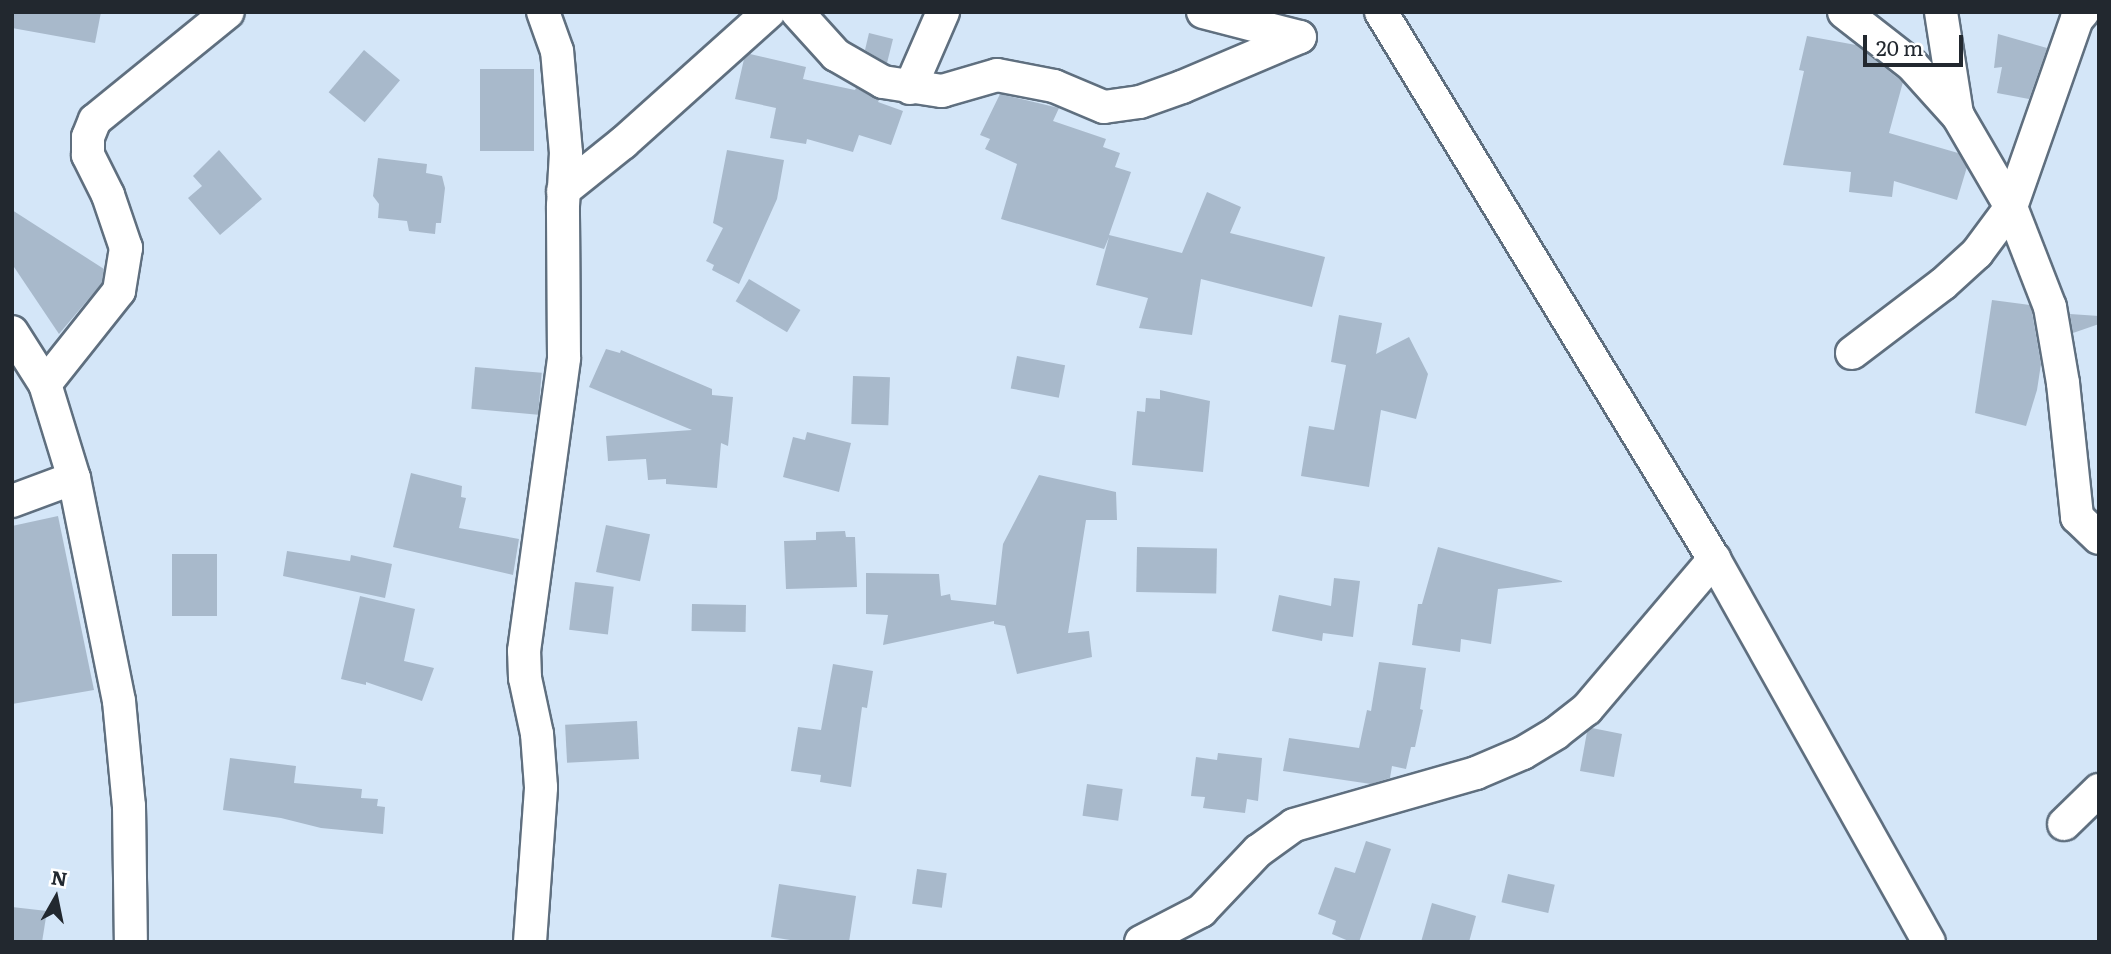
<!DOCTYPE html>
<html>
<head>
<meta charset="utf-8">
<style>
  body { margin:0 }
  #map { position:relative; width:2111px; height:954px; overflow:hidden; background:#d4e6f8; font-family:Literata,serif }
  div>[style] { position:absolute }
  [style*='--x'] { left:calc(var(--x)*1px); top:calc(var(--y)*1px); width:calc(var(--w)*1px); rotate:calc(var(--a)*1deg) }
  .building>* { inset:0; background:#a8b9cb; transform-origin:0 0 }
  .roads { filter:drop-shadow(2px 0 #5f6f7f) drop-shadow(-2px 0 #5f6f7f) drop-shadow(0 2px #5f6f7f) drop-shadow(0 -2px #5f6f7f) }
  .minor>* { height:32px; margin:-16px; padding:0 16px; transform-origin:16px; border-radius:16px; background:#fff }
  span { translate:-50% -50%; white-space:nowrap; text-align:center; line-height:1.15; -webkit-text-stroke:5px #fff; paint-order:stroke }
  .frame { position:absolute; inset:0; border:14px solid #22282f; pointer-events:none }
  .north { position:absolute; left:21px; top:863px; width:70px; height:70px; -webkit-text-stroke:5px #fff; paint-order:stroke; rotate:9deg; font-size:19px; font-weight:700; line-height:28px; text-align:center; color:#22282f }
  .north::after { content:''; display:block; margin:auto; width:24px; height:32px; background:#22282f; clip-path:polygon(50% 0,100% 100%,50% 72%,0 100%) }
  .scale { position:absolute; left:1863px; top:35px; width:100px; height:32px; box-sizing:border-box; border:4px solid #22282f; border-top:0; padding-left:9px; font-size:21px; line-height:24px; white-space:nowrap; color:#22282f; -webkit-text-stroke:5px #fff; paint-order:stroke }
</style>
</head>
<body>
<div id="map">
  <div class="building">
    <div style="clip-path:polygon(12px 12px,101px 12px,95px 43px,12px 28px)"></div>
    <div style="clip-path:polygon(869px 33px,893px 39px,887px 63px,865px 50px)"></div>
    <div style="clip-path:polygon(1998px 34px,2047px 48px,2029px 99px,1997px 93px,2002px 67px,1994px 68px)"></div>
    <div style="clip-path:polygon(1807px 36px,1856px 45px,1899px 79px,1903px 82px,1889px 133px,1958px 153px,1967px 167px,1957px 200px,1894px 181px,1892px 197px,1849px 192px,1851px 172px,1783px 165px,1804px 71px,1799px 70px)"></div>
    <div style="left:364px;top:50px;width:47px;height:55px;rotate:40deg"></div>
    <div style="clip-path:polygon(750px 54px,806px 67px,803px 79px,855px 90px,856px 88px,879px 100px,878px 102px,903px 111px,891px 145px,859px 135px,853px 152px,807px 139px,806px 144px,770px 138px,776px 108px,735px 99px,744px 59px)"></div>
    <div style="left:480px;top:69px;width:54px;height:82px"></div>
    <div style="clip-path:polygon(1000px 94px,1059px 108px,1053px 121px,1106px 139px,1103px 147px,1120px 153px,1115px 167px,1131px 172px,1109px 235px,1182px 253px,1207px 192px,1241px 207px,1230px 233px,1325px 257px,1312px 307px,1201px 279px,1192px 335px,1139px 328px,1148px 298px,1096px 285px,1109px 237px,1104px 249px,1001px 219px,1017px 164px,985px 149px,990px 139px,980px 135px)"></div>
    <div style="clip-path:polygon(219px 150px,262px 199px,220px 235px,188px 198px,202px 186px,193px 176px)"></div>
    <div style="clip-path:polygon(727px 150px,784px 160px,777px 199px,739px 284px,712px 270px,714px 265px,706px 261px,723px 228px,713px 223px)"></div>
    <div style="clip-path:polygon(378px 158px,427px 164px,426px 173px,442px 176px,445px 188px,441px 223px,436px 223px,435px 234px,409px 231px,407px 221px,378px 218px,379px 204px,373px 196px)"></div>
    <div style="clip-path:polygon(12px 210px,104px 269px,102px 283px,59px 334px,12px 264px)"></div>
    <div style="left:749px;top:279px;width:60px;height:26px;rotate:31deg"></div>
    <div style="clip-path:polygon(1992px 300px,2030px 305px,2032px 312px,2041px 364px,2037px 390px,2026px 426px,1975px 413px)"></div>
    <div style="clip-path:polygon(2070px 314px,2099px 316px,2099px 324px,2073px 333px)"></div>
    <div style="clip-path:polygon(1339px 315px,1382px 323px,1376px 354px,1409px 337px,1428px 374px,1416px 419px,1381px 410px,1369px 487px,1301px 476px,1309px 426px,1334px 430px,1346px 365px,1331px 362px)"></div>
    <div style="clip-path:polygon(606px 349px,620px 353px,621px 350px,712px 389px,712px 395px,733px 397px,728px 446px,721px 443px,717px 488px,666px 484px,666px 479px,648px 480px,646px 459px,608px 461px,606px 436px,692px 430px,589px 387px)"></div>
    <div style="left:1017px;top:356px;width:49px;height:33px;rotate:11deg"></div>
    <div style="left:475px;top:367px;width:67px;height:42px;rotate:5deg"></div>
    <div style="left:853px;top:376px;width:37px;height:48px;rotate:2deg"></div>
    <div style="clip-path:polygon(1160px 390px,1210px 401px,1203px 472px,1132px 465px,1137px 411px,1145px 412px,1146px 398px,1160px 399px)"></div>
    <div style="clip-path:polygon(807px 432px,851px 443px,839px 492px,783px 477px,793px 437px,805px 440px)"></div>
    <div style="clip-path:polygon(411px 473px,462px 486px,461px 497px,466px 498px,459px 528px,519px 539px,513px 575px,393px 547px)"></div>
    <div style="clip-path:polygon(1039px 475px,1116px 492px,1117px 520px,1086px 520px,1068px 633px,1089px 631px,1092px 657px,1017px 674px,1005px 626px,994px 624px,994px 621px,883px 645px,888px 615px,866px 614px,866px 573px,939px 574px,941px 596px,950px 594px,951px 600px,996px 605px,1003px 544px)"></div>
    <div style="clip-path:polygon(58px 516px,94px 690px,12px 704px,12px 526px)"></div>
    <div style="left:606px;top:525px;width:45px;height:48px;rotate:12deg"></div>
    <div style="clip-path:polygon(845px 531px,846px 537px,855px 537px,857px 587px,786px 589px,784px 541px,816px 540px,816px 532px)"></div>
    <div style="left:1137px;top:547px;width:80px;height:45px;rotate:1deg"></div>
    <div style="clip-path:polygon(1438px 547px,1562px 581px,1562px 582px,1498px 589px,1491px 644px,1461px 639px,1460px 652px,1412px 645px,1418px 604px,1422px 604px)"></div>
    <div style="clip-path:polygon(287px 551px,350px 561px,351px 555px,392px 564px,385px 598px,283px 576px)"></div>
    <div style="left:172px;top:554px;width:45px;height:62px"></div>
    <div style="clip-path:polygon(1334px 578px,1360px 581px,1353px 637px,1323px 633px,1322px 641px,1272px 631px,1279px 595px,1331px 606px)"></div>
    <div style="left:575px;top:582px;width:39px;height:48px;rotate:7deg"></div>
    <div style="clip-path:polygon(360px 596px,415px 609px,404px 661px,434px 668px,422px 701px,366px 682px,366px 685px,341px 679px)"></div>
    <div style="left:692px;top:604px;width:54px;height:27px;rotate:1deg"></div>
    <div style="clip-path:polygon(1379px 662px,1426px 668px,1420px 709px,1423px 710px,1415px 747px,1411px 747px,1406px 769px,1392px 766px,1390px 778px,1371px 784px,1283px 771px,1289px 738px,1359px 748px,1367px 710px,1371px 711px)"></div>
    <div style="clip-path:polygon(833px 664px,873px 671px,867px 708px,862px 707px,851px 787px,820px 782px,821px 775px,791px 771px,798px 727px,821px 730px)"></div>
    <div style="left:637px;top:721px;width:38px;height:72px;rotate:87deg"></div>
    <div style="clip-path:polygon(1592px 728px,1622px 734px,1614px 777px,1580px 771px,1587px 732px)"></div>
    <div style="clip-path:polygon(1218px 753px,1262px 758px,1258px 801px,1247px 799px,1245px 813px,1203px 808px,1205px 797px,1191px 796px,1196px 757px,1217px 760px)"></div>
    <div style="clip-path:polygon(230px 758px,296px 766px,294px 783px,362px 789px,361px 798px,378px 799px,377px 806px,385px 807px,383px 834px,321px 828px,281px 818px,223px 810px)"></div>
    <div style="left:1087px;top:784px;width:36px;height:32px;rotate:8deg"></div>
    <div style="clip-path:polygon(1366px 841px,1391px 849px,1359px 942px,1351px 942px,1332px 934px,1336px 921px,1318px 914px,1335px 867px,1355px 873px)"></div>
    <div style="left:917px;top:869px;width:30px;height:35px;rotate:8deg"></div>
    <div style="left:1508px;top:874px;width:48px;height:29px;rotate:13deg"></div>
    <div style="clip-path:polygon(779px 884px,856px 896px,849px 942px,803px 942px,771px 937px)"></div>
    <div style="clip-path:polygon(1432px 903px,1476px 916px,1469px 942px,1421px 942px)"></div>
    <div style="clip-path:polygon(12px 907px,47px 911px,42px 942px,12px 942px)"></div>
  </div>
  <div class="roads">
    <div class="minor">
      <div style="--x:797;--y:12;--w:58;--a:47.8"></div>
      <div style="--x:836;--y:55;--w:54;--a:29.9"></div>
      <div style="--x:883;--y:82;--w:60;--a:8.7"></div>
      <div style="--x:942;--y:91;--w:57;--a:-16.2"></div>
      <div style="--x:997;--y:75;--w:58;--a:10.9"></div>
      <div style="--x:1054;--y:86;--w:54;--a:22.8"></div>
      <div style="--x:1104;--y:107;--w:36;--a:-8"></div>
      <div style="--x:1140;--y:102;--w:45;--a:-19.7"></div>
      <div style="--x:1182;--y:87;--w:128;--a:-23"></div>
      <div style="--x:1203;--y:12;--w:100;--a:14.5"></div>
      <div style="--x:1381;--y:12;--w:640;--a:58.67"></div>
      <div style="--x:1714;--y:559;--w:439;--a:60.7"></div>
      <div style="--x:1844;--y:12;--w:86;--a:37.9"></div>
      <div style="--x:1912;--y:65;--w:69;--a:48"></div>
      <div style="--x:1958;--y:116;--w:105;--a:59.8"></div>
      <div style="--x:2011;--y:207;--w:107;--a:68.7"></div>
      <div style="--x:2050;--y:307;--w:77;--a:80.3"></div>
      <div style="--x:2063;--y:383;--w:135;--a:84"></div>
      <div style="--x:2077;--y:517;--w:30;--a:44"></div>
      <div style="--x:1941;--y:12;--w:103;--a:81.1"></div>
      <div style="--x:910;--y:88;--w:83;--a:-66.5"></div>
      <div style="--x:563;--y:191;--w:77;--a:-38.7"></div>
      <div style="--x:623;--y:143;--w:196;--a:-41.9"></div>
      <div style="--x:12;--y:332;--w:62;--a:57.6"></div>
      <div style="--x:45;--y:384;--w:98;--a:72.9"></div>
      <div style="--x:74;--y:478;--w:227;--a:78.6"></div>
      <div style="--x:119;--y:701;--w:105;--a:84.6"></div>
      <div style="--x:129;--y:806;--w:136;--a:89.2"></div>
      <div style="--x:1852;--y:353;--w:114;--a:-37.2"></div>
      <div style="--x:1943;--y:284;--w:46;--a:-42.4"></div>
      <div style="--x:1977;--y:253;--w:57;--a:-53.5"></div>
      <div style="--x:2011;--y:207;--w:199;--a:-70.7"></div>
      <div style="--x:2077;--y:19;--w:9;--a:-49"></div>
      <div style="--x:45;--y:384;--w:119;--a:-51.5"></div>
      <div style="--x:119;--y:291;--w:44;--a:-80.8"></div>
      <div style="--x:126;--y:248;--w:56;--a:-108.8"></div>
      <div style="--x:108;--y:195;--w:45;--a:-116.6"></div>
      <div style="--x:88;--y:155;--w:18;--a:-90"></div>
      <div style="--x:88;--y:137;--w:18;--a:-68"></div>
      <div style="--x:95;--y:120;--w:171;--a:-39.1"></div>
      <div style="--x:12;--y:501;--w:66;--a:-20.4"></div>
      <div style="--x:2064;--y:824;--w:49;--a:-44.2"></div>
      <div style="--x:530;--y:942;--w:155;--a:-85.9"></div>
      <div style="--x:541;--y:787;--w:53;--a:-94.3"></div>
      <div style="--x:537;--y:734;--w:57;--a:-102.1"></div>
      <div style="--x:525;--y:678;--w:27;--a:-92"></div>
      <div style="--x:524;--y:651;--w:296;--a:-82.2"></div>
      <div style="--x:564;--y:358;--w:152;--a:-90.4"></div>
      <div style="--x:563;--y:206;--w:53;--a:-86.8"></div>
      <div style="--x:566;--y:153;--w:102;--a:-95"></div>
      <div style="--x:557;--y:51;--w:41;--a:-109.7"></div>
      <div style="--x:1141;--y:942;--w:68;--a:-27.3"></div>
      <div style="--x:1201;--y:911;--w:83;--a:-46.5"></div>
      <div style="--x:1258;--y:851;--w:44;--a:-35.8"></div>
      <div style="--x:1294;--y:825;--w:189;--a:-15.9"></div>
      <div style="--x:1476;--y:773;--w:51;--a:-23.1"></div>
      <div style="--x:1523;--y:753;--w:39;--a:-31"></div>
      <div style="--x:1556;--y:733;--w:39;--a:-38"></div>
      <div style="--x:1587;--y:709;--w:197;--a:-49.7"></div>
    </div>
  </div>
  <div class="frame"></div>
  <div class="north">N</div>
  <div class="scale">20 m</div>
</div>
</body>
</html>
